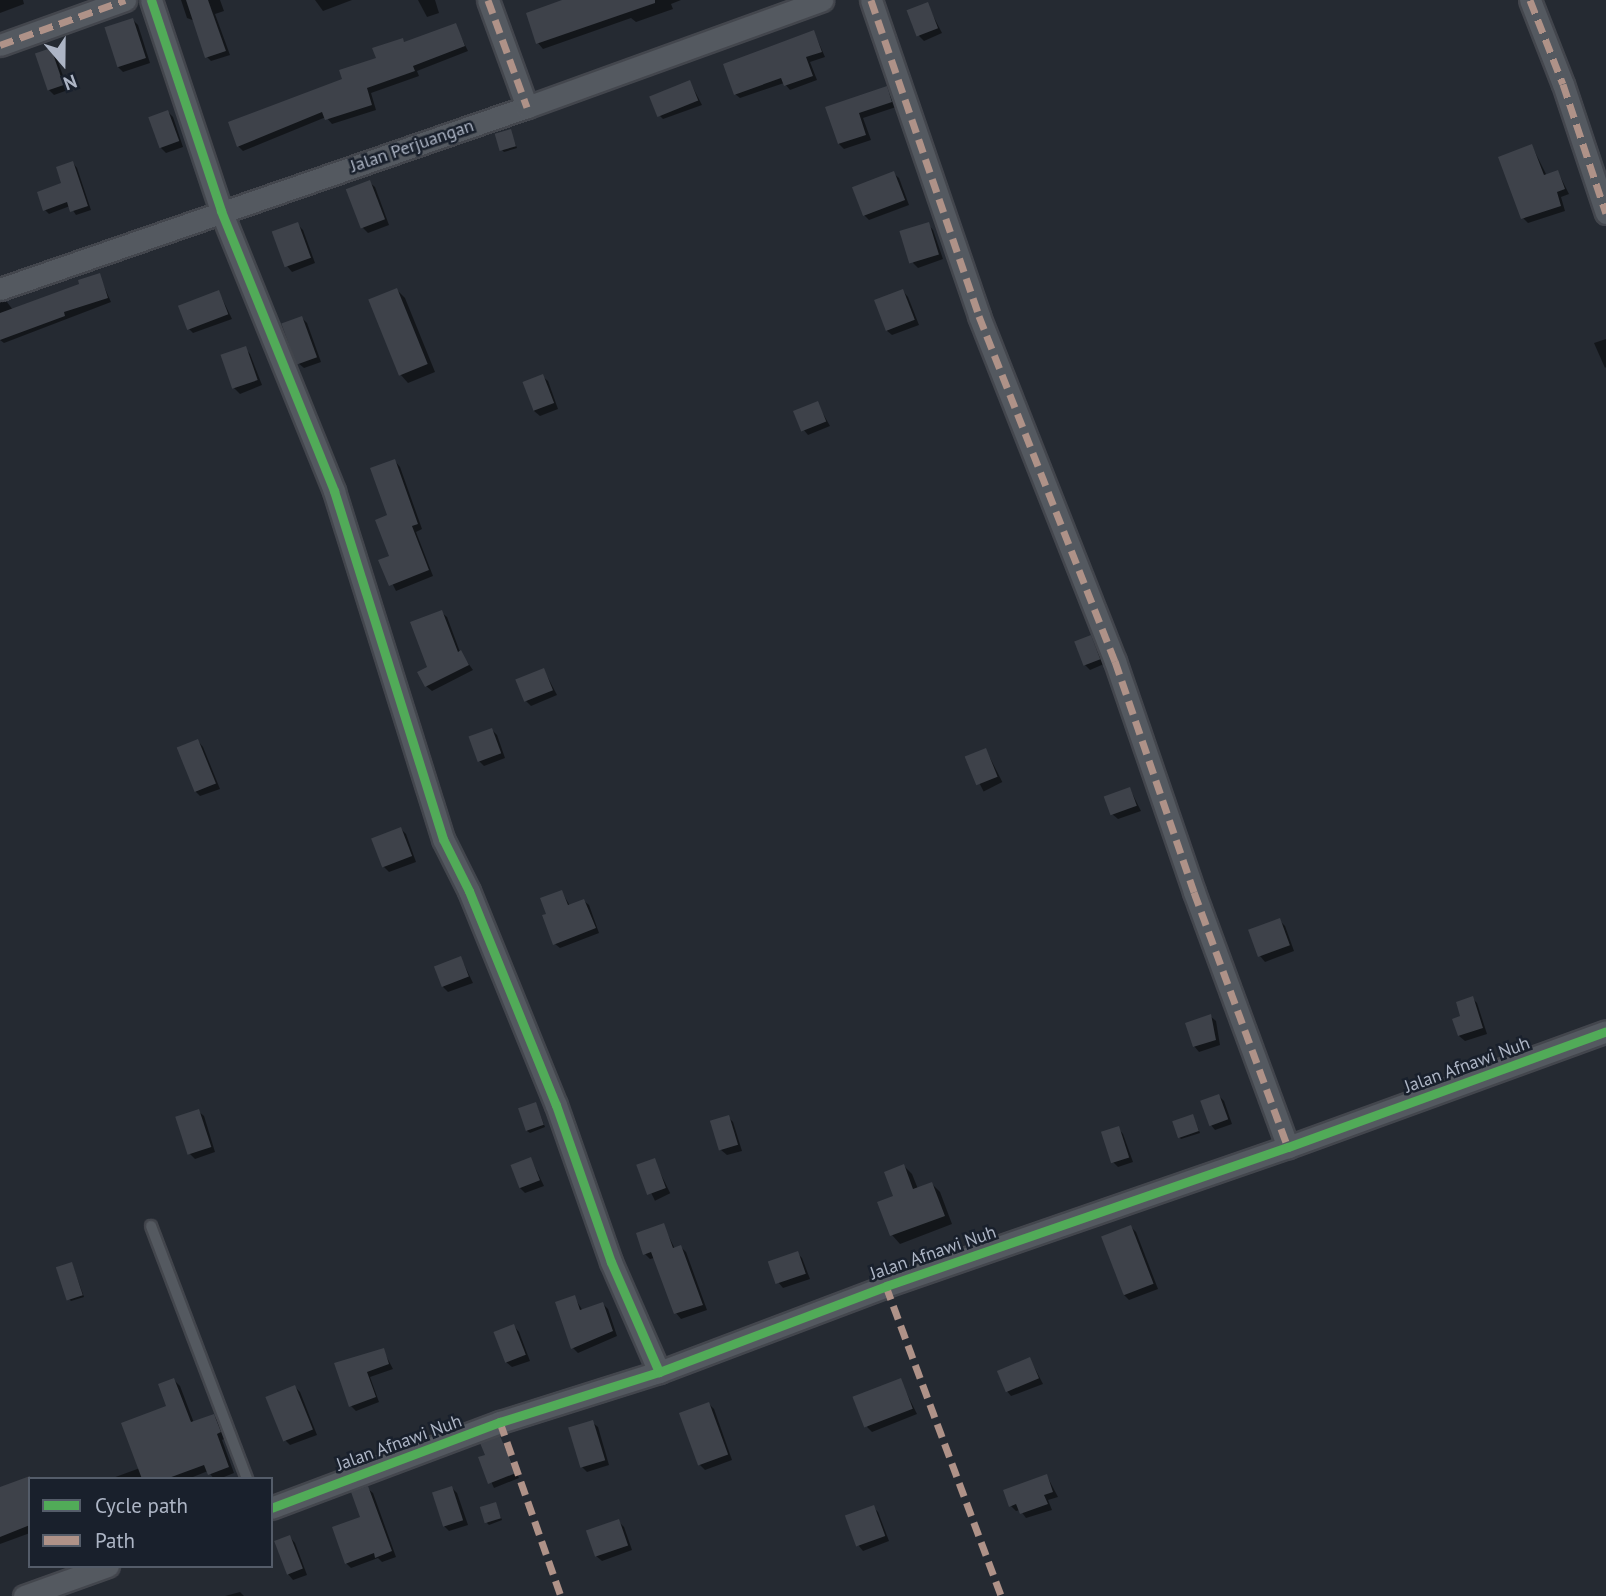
<!DOCTYPE html>
<html>
<head>
<meta charset="utf-8">
<style>
  body { margin:0 }
  #map { position:relative; width:1606px; height:1596px; overflow:hidden; background:#252a32; font-family:"PT Sans",sans-serif }
  div>[style] { position:absolute }
  [style*='--x'] { left:calc(var(--x)*1px); top:calc(var(--y)*1px); width:calc(var(--w)*1px); rotate:calc(var(--a)*1deg) }
  .shadow>* { inset:0; background:#0007; transform-origin:0 0 }
  .building>* { inset:0; background:#3e424a; transform-origin:0 0 }
  .roads { filter:drop-shadow(2px 0 #43464d) drop-shadow(-2px 0 #43464d) drop-shadow(0 2px #43464d) drop-shadow(0 -2px #43464d) }
  .lane>* { height:10px; margin:-5px; padding:0 5px; transform-origin:5px; border-radius:5px; background:#545960 }
  .street>* { height:21px; margin:-10.5px; padding:0 10.5px; transform-origin:10.5px; border-radius:10.5px; background:#545960 }
  .quiet>* { height:7px; margin-top:-3.5px; transform-origin:0; background:repeating-linear-gradient(90deg,#af9288 0 14px,transparent 0 21px) }
  .cycleway>* { height:9px; margin:-4.5px; padding:0 4.5px; transform-origin:4.5px; border-radius:4.5px; background:#51ab58 }
  span { translate:-50% -50%; white-space:nowrap; text-align:center; line-height:1.15; -webkit-text-stroke:5px #19202c; paint-order:stroke }
  .street-label { font-size:18px; color:#adb5c5 }
  .legend { position:absolute; left:28px; top:1477px; width:245px; height:91px; box-sizing:border-box; background:#19202c; border:2px solid #545c69; margin:0; padding:9px 12px; list-style:none; font-size:21px; color:#adb5c5 }
  .legend li { display:flex; align-items:center; gap:14px; height:35px }
  .legend b { width:35px; border:2px solid #545c69 }
  .north { position:absolute; left:28px; top:28px; width:70px; height:70px; -webkit-text-stroke:5px #19202c; paint-order:stroke; rotate:160deg; font-size:19px; font-weight:700; line-height:28px; text-align:center; color:#adb5c5 }
  .north::after { content:''; display:block; margin:auto; width:24px; height:32px; background:#adb5c5; clip-path:polygon(50% 0,100% 100%,50% 72%,0 100%) }
</style>
</head>
<body>
<div id="map">
  <div class="shadow">
    <div style="clip-path:polygon(0 0,23px 0,24px 4px,0 13px)"></div>
    <div style="clip-path:polygon(181px 0,220px 0,224px 11px,215px 14px,230px 55px,211px 61px,207px 57px,195px 21px,187px 18px)"></div>
    <div style="clip-path:polygon(315px 0,352px 0,323px 11px)"></div>
    <div style="clip-path:polygon(418px 0,435px 0,439px 13px,427px 17px)"></div>
    <div style="clip-path:polygon(565px 0,681px 0,671px 4px,673px 9px,636px 22px,631px 18px,543px 49px,538px 43px)"></div>
    <div style="clip-path:polygon(927px 4px,942px 33px,924px 41px,919px 36px)"></div>
    <div style="clip-path:polygon(133px 20px,138px 25px,150px 63px,123px 72px,118px 67px)"></div>
    <div style="clip-path:polygon(455px 25px,468px 51px,417px 71px,419px 76px,371px 93px,376px 110px,332px 124px,326px 117px,243px 151px,238px 146px,378px 59px,402px 40px,406px 44px)"></div>
    <div style="clip-path:polygon(814px 32px,825px 57px,810px 62px,817px 80px,790px 90px,784px 83px,740px 98px,735px 94px)"></div>
    <div style="clip-path:polygon(51px 50px,56px 56px,68px 90px,54px 95px,49px 90px)"></div>
    <div style="clip-path:polygon(690px 82px,702px 105px,663px 119px,658px 114px)"></div>
    <div style="clip-path:polygon(886px 88px,896px 107px,863px 118px,871px 140px,844px 149px,839px 144px,827px 108px)"></div>
    <div style="clip-path:polygon(168px 112px,173px 117px,183px 147px,166px 153px,160px 147px)"></div>
    <div style="clip-path:polygon(510px 131px,517px 148px,504px 152px,502px 150px)"></div>
    <div style="clip-path:polygon(1532px 146px,1547px 176px,1558px 172px,1569px 194px,1561px 197px,1565px 211px,1528px 223px,1523px 218px)"></div>
    <div style="clip-path:polygon(73px 163px,77px 168px,91px 210px,76px 215px,70px 206px,49px 214px,45px 210px,63px 184px)"></div>
    <div style="clip-path:polygon(893px 173px,899px 178px,909px 205px,869px 220px,864px 215px,854px 188px)"></div>
    <div style="clip-path:polygon(369px 182px,375px 187px,389px 225px,368px 233px,363px 228px)"></div>
    <div style="clip-path:polygon(297px 224px,303px 230px,315px 263px,292px 272px,287px 266px)"></div>
    <div style="clip-path:polygon(928px 224px,933px 230px,943px 259px,918px 268px,913px 263px)"></div>
    <div style="clip-path:polygon(99px 275px,111px 302px,4px 343px,0 340px,0 302px,7px 302px,13px 310px,81px 285px)"></div>
    <div style="clip-path:polygon(397px 290px,405px 298px,435px 372px,408px 383px,400px 374px)"></div>
    <div style="clip-path:polygon(903px 291px,908px 297px,919px 325px,892px 335px,886px 330px)"></div>
    <div style="clip-path:polygon(219px 292px,232px 319px,193px 333px,188px 328px)"></div>
    <div style="clip-path:polygon(302px 318px,307px 323px,321px 362px,304px 368px,298px 363px)"></div>
    <div style="clip-path:polygon(1606px 339px,1606px 367px,1605px 368px,1594px 343px)"></div>
    <div style="clip-path:polygon(245px 348px,250px 354px,262px 385px,240px 394px,234px 388px)"></div>
    <div style="clip-path:polygon(542px 376px,548px 381px,558px 409px,540px 416px,534px 411px)"></div>
    <div style="clip-path:polygon(817px 403px,830px 426px,808px 435px,803px 429px)"></div>
    <div style="clip-path:polygon(395px 461px,400px 467px,422px 529px,416px 532px,433px 576px,396px 591px,381px 561px,392px 557px,390px 516px)"></div>
    <div style="clip-path:polygon(441px 612px,447px 617px,460px 652px,473px 670px,432px 691px,426px 686px)"></div>
    <div style="clip-path:polygon(1090px 638px,1104px 664px,1090px 670px,1085px 665px)"></div>
    <div style="clip-path:polygon(544px 670px,557px 695px,531px 706px,526px 701px)"></div>
    <div style="clip-path:polygon(492px 730px,497px 735px,505px 758px,484px 766px,478px 760px)"></div>
    <div style="clip-path:polygon(198px 741px,203px 747px,220px 789px,200px 796px,195px 791px)"></div>
    <div style="left:986px;top:750px;width:36px;height:21px;rotate:63deg"></div>
    <div style="clip-path:polygon(1130px 789px,1141px 811px,1118px 819px,1112px 814px)"></div>
    <div style="clip-path:polygon(401px 829px,406px 834px,416px 862px,389px 872px,384px 867px,374px 839px)"></div>
    <div style="clip-path:polygon(562px 892px,570px 906px,584px 901px,589px 905px,599px 933px,560px 948px,555px 944px,548px 915px)"></div>
    <div style="clip-path:polygon(1279px 920px,1285px 926px,1294px 951px,1265px 962px,1260px 956px)"></div>
    <div style="clip-path:polygon(461px 958px,473px 983px,448px 992px,443px 987px)"></div>
    <div style="clip-path:polygon(1472px 998px,1477px 1003px,1487px 1034px,1465px 1041px,1459px 1036px,1463px 1017px)"></div>
    <div style="clip-path:polygon(1210px 1016px,1216px 1021px,1220px 1045px,1199px 1052px,1194px 1046px)"></div>
    <div style="clip-path:polygon(1219px 1096px,1224px 1101px,1232px 1124px,1215px 1130px,1210px 1124px)"></div>
    <div style="clip-path:polygon(536px 1104px,545px 1127px,530px 1133px,527px 1131px)"></div>
    <div style="clip-path:polygon(198px 1111px,204px 1116px,215px 1152px,195px 1159px,189px 1153px)"></div>
    <div style="clip-path:polygon(1193px 1116px,1200px 1133px,1181px 1139px,1179px 1137px)"></div>
    <div style="clip-path:polygon(728px 1117px,733px 1122px,742px 1151px,727px 1155px,721px 1150px)"></div>
    <div style="clip-path:polygon(1118px 1128px,1123px 1134px,1133px 1162px,1118px 1167px,1113px 1162px)"></div>
    <div style="clip-path:polygon(531px 1159px,544px 1186px,525px 1193px,519px 1187px)"></div>
    <div style="left:654px;top:1160px;width:37px;height:17px;rotate:64deg"></div>
    <div style="clip-path:polygon(904px 1166px,912px 1174px,918px 1189px,932px 1184px,940px 1192px,952px 1224px,900px 1244px,892px 1235px,895px 1197px)"></div>
    <div style="clip-path:polygon(663px 1225px,675px 1249px,681px 1247px,686px 1252px,707px 1310px,681px 1319px,676px 1313px,654px 1258px,650px 1259px,645px 1254px)"></div>
    <div style="clip-path:polygon(1131px 1227px,1136px 1232px,1158px 1289px,1129px 1300px,1123px 1294px)"></div>
    <div style="clip-path:polygon(797px 1253px,802px 1258px,810px 1279px,783px 1288px,778px 1282px)"></div>
    <div style="clip-path:polygon(72px 1264px,84px 1297px,71px 1301px,69px 1299px)"></div>
    <div style="clip-path:polygon(574px 1297px,583px 1311px,603px 1304px,608px 1309px,617px 1336px,578px 1353px,573px 1348px)"></div>
    <div style="clip-path:polygon(514px 1326px,519px 1332px,530px 1361px,512px 1367px,506px 1362px)"></div>
    <div style="clip-path:polygon(383px 1350px,393px 1369px,370px 1377px,379px 1402px,356px 1411px,351px 1406px,336px 1364px)"></div>
    <div style="clip-path:polygon(1030px 1359px,1043px 1384px,1011px 1396px,1006px 1390px)"></div>
    <div style="clip-path:polygon(174px 1380px,180px 1386px,194px 1423px,214px 1416px,220px 1422px,226px 1438px,222px 1440px,234px 1473px,219px 1479px,214px 1479px,208px 1471px,188px 1479px,110px 1479px,140px 1468px,168px 1407px)"></div>
    <div style="clip-path:polygon(900px 1380px,917px 1414px,872px 1432px,867px 1427px)"></div>
    <div style="clip-path:polygon(295px 1387px,300px 1392px,317px 1435px,290px 1445px,285px 1440px)"></div>
    <div style="clip-path:polygon(709px 1404px,714px 1409px,732px 1460px,705px 1470px,699px 1464px)"></div>
    <div style="clip-path:polygon(592px 1422px,598px 1427px,609px 1465px,587px 1472px,582px 1467px)"></div>
    <div style="clip-path:polygon(500px 1438px,519px 1478px,494px 1488px,480px 1458px,487px 1456px)"></div>
    <div style="clip-path:polygon(1047px 1476px,1058px 1497px,1048px 1500px,1052px 1510px,1026px 1518px,1020px 1510px,1016px 1511px,1011px 1506px)"></div>
    <div style="clip-path:polygon(30px 1481px,30px 1533px,0 1544px,0 1489px)"></div>
    <div style="clip-path:polygon(367px 1488px,373px 1493px,396px 1557px,382px 1562px,378px 1558px,351px 1568px,346px 1563px,363px 1518px)"></div>
    <div style="clip-path:polygon(452px 1488px,457px 1493px,468px 1525px,449px 1531px,444px 1526px)"></div>
    <div style="clip-path:polygon(495px 1504px,502px 1520px,489px 1525px,487px 1523px)"></div>
    <div style="clip-path:polygon(873px 1507px,878px 1512px,889px 1541px,863px 1551px,858px 1545px,847px 1516px)"></div>
    <div style="clip-path:polygon(618px 1521px,624px 1527px,632px 1550px,602px 1561px,596px 1556px)"></div>
    <div style="clip-path:polygon(290px 1537px,295px 1543px,307px 1575px,293px 1580px,288px 1574px,276px 1542px)"></div>
    <div style="clip-path:polygon(240px 1592px,244px 1596px,225px 1596px)"></div>
  </div>
  <div class="building">
    <div style="clip-path:polygon(186px 0,208px 0,226px 51px,205px 58px)"></div>
    <div style="clip-path:polygon(562px 0,655px 0,655px 3px,536px 44px,526px 13px)"></div>
    <div style="left:928px;top:2px;width:28px;height:23px;rotate:69deg"></div>
    <div style="left:133px;top:18px;width:42px;height:30px;rotate:72deg"></div>
    <div style="clip-path:polygon(456px 23px,465px 46px,413px 66px,415px 71px,367px 88px,372px 105px,325px 120px,322px 112px,237px 147px,228px 122px,342px 79px,339px 70px,376px 58px,372px 48px,403px 38px,404px 42px)"></div>
    <div style="clip-path:polygon(814px 30px,822px 52px,806px 57px,813px 76px,784px 86px,781px 78px,734px 95px,723px 64px)"></div>
    <div style="left:51px;top:48px;width:39px;height:17px;rotate:71deg"></div>
    <div style="left:690px;top:80px;width:22px;height:44px;rotate:68deg"></div>
    <div style="clip-path:polygon(887px 86px,892px 102px,859px 113px,866px 135px,838px 144px,825px 107px)"></div>
    <div style="left:168px;top:110px;width:33px;height:21px;rotate:70deg"></div>
    <div style="left:511px;top:129px;width:18px;height:17px;rotate:74deg"></div>
    <div style="clip-path:polygon(1532px 144px,1544px 175px,1558px 170px,1565px 189px,1557px 192px,1561px 206px,1521px 219px,1498px 157px)"></div>
    <div style="clip-path:polygon(73px 161px,88px 206px,70px 212px,67px 202px,43px 211px,37px 192px,61px 183px,56px 167px)"></div>
    <div style="left:894px;top:171px;width:31px;height:45px;rotate:69deg"></div>
    <div style="left:370px;top:180px;width:42px;height:26px;rotate:69deg"></div>
    <div style="left:298px;top:222px;width:38px;height:28px;rotate:70deg"></div>
    <div style="left:929px;top:222px;width:34px;height:31px;rotate:73deg"></div>
    <div style="clip-path:polygon(100px 273px,108px 298px,64px 312px,65px 316px,0 340px,0 313px,79px 284px,78px 280px)"></div>
    <div style="left:397px;top:288px;width:82px;height:31px;rotate:68deg"></div>
    <div style="left:903px;top:289px;width:33px;height:31px;rotate:69deg"></div>
    <div style="left:219px;top:290px;width:26px;height:44px;rotate:69deg"></div>
    <div style="left:302px;top:316px;width:44px;height:22px;rotate:70deg"></div>
    <div style="left:246px;top:346px;width:36px;height:27px;rotate:71deg"></div>
    <div style="left:543px;top:374px;width:31px;height:22px;rotate:69deg"></div>
    <div style="left:818px;top:401px;width:22px;height:27px;rotate:68deg"></div>
    <div style="clip-path:polygon(395px 459px,418px 524px,412px 526px,429px 570px,389px 586px,378px 560px,389px 556px,375px 520px,387px 515px,370px 468px)"></div>
    <div style="clip-path:polygon(442px 610px,458px 652px,461px 650px,469px 665px,425px 687px,417px 672px,427px 667px,410px 622px)"></div>
    <div style="left:1091px;top:635px;width:26px;height:18px;rotate:69deg"></div>
    <div style="left:544px;top:668px;width:24px;height:31px;rotate:68deg"></div>
    <div style="left:492px;top:728px;width:27px;height:25px;rotate:70deg"></div>
    <div style="left:198px;top:739px;width:48px;height:23px;rotate:68deg"></div>
    <div style="left:986px;top:748px;width:31px;height:23px;rotate:68deg"></div>
    <div style="left:1130px;top:787px;width:20px;height:28px;rotate:70deg"></div>
    <div style="left:401px;top:827px;width:31px;height:32px;rotate:69deg"></div>
    <div style="clip-path:polygon(562px 890px,568px 905px,584px 899px,596px 928px,553px 945px,542px 915px,546px 914px,540px 898px)"></div>
    <div style="left:1280px;top:918px;width:29px;height:34px;rotate:70deg"></div>
    <div style="left:461px;top:956px;width:22px;height:29px;rotate:69deg"></div>
    <div style="clip-path:polygon(1473px 996px,1483px 1028px,1458px 1036px,1452px 1019px,1460px 1016px,1456px 1002px)"></div>
    <div style="clip-path:polygon(1211px 1014px,1216px 1040px,1193px 1047px,1185px 1023px)"></div>
    <div style="left:1219px;top:1094px;width:27px;height:20px;rotate:70deg"></div>
    <div style="left:536px;top:1102px;width:24px;height:19px;rotate:71deg"></div>
    <div style="left:199px;top:1109px;width:40px;height:25px;rotate:72deg"></div>
    <div style="left:1193px;top:1114px;width:18px;height:22px;rotate:71deg"></div>
    <div style="left:729px;top:1115px;width:31px;height:20px;rotate:73deg"></div>
    <div style="left:1119px;top:1126px;width:33px;height:19px;rotate:72deg"></div>
    <div style="left:531px;top:1157px;width:25px;height:22px;rotate:69deg"></div>
    <div style="left:655px;top:1158px;width:32px;height:20px;rotate:70deg"></div>
    <div style="clip-path:polygon(904px 1164px,913px 1189px,932px 1182px,945px 1216px,890px 1236px,877px 1202px,893px 1196px,884px 1172px)"></div>
    <div style="clip-path:polygon(664px 1223px,673px 1248px,681px 1245px,703px 1305px,674px 1314px,651px 1252px,643px 1255px,636px 1233px)"></div>
    <div style="left:1131px;top:1225px;width:63px;height:32px;rotate:69deg"></div>
    <div style="left:798px;top:1251px;width:24px;height:32px;rotate:71deg"></div>
    <div style="left:72px;top:1262px;width:35px;height:17px;rotate:72deg"></div>
    <div style="clip-path:polygon(575px 1295px,580px 1310px,603px 1302px,613px 1331px,571px 1349px,555px 1302px)"></div>
    <div style="left:514px;top:1324px;width:33px;height:22px;rotate:69deg"></div>
    <div style="clip-path:polygon(384px 1348px,389px 1364px,367px 1372px,376px 1397px,349px 1407px,334px 1363px)"></div>
    <div style="left:1030px;top:1357px;width:23px;height:36px;rotate:67deg"></div>
    <div style="clip-path:polygon(174px 1378px,191px 1422px,214px 1414px,221px 1432px,217px 1434px,229px 1467px,208px 1475px,204px 1465px,166px 1479px,142px 1479px,121px 1423px,166px 1406px,158px 1384px)"></div>
    <div style="left:901px;top:1378px;width:33px;height:52px;rotate:69deg"></div>
    <div style="left:295px;top:1385px;width:48px;height:32px;rotate:68deg"></div>
    <div style="left:709px;top:1402px;width:56px;height:32px;rotate:70deg"></div>
    <div style="left:593px;top:1420px;width:42px;height:26px;rotate:73deg"></div>
    <div style="clip-path:polygon(500px 1436px,516px 1473px,488px 1484px,478px 1457px,485px 1455px,480px 1443px)"></div>
    <div style="clip-path:polygon(1047px 1474px,1053px 1492px,1044px 1495px,1048px 1504px,1020px 1514px,1016px 1504px,1009px 1507px,1003px 1490px)"></div>
    <div style="clip-path:polygon(30px 1476px,30px 1525px,0 1537px,0 1487px)"></div>
    <div style="clip-path:polygon(368px 1486px,392px 1551px,375px 1558px,374px 1553px,345px 1564px,332px 1527px,360px 1517px,351px 1492px)"></div>
    <div style="left:452px;top:1486px;width:36px;height:21px;rotate:72deg"></div>
    <div style="left:496px;top:1502px;width:17px;height:17px;rotate:73deg"></div>
    <div style="left:874px;top:1505px;width:33px;height:31px;rotate:70deg"></div>
    <div style="left:619px;top:1519px;width:28px;height:35px;rotate:71deg"></div>
    <div style="left:290px;top:1535px;width:36px;height:17px;rotate:69deg"></div>
  </div>
  <div class="roads">
    <div class="lane">
      <div style="--x:151;--y:1226;--w:271;--a:69.2"></div>
    </div>
    <div class="street">
      <div style="--x:151;--y:0;--w:222;--a:71.6"></div>
      <div style="--x:221;--y:211;--w:302;--a:68"></div>
      <div style="--x:334;--y:491;--w:365;--a:72.6"></div>
      <div style="--x:443;--y:839;--w:58;--a:63.4"></div>
      <div style="--x:469;--y:891;--w:231;--a:67.9"></div>
      <div style="--x:556;--y:1105;--w:166;--a:70.7"></div>
      <div style="--x:611;--y:1262;--w:120;--a:66.4"></div>
      <div style="--x:488;--y:0;--w:114;--a:70"></div>
      <div style="--x:871;--y:0;--w:334;--a:71.1"></div>
      <div style="--x:979;--y:316;--w:371;--a:68.5"></div>
      <div style="--x:1115;--y:661;--w:244;--a:71.1"></div>
      <div style="--x:1194;--y:892;--w:272;--a:69.8"></div>
      <div style="--x:1530;--y:0;--w:90;--a:68.6"></div>
      <div style="--x:1563;--y:84;--w:136;--a:71.6"></div>
      <div style="--x:0;--y:45;--w:133;--a:-19.8"></div>
      <div style="--x:0;--y:289;--w:558;--a:-19.05"></div>
      <div style="--x:527;--y:107;--w:314;--a:-19.9"></div>
      <div style="--x:271;--y:1508;--w:245;--a:-20.6"></div>
      <div style="--x:500;--y:1422;--w:167;--a:-17.5"></div>
      <div style="--x:659;--y:1372;--w:243;--a:-20.7"></div>
      <div style="--x:886;--y:1286;--w:425;--a:-19.1"></div>
      <div style="--x:1288;--y:1147;--w:338;--a:-20"></div>
      <div style="--x:24;--y:1596;--w:89;--a:-19.7"></div>
    </div>
  </div>
  <div class="quiet">
    <div style="--x:488;--y:0;--w:114;--a:70"></div>
    <div style="--x:871;--y:0;--w:334;--a:71.1"></div>
    <div style="--x:979;--y:316;--w:371;--a:68.5"></div>
    <div style="--x:1115;--y:661;--w:244;--a:71.1"></div>
    <div style="--x:1194;--y:892;--w:272;--a:69.8"></div>
    <div style="--x:1530;--y:0;--w:90;--a:68.6"></div>
    <div style="--x:1563;--y:84;--w:136;--a:71.6"></div>
    <div style="--x:0;--y:45;--w:133;--a:-19.8"></div>
    <div style="--x:886;--y:1286;--w:331;--a:69.6"></div>
    <div style="--x:500;--y:1422;--w:184;--a:70.7"></div>
  </div>
  <div class="cycleway">
    <div style="--x:151;--y:0;--w:222;--a:71.6"></div>
    <div style="--x:221;--y:211;--w:302;--a:68"></div>
    <div style="--x:334;--y:491;--w:365;--a:72.6"></div>
    <div style="--x:443;--y:839;--w:58;--a:63.4"></div>
    <div style="--x:469;--y:891;--w:231;--a:67.9"></div>
    <div style="--x:556;--y:1105;--w:166;--a:70.7"></div>
    <div style="--x:611;--y:1262;--w:120;--a:66.4"></div>
    <div style="--x:271;--y:1508;--w:245;--a:-20.6"></div>
    <div style="--x:500;--y:1422;--w:167;--a:-17.5"></div>
    <div style="--x:659;--y:1372;--w:243;--a:-20.7"></div>
    <div style="--x:886;--y:1286;--w:425;--a:-19.1"></div>
    <div style="--x:1288;--y:1147;--w:338;--a:-20"></div>
  </div>
  <div class="street-label">
    <span style="left:412px;top:146px;rotate:-19deg">Jalan Perjuangan</span>
    <span style="left:1467px;top:1065px;rotate:-20deg">Jalan Afnawi Nuh</span>
    <span style="left:933px;top:1253px;rotate:-19deg">Jalan Afnawi Nuh</span>
    <span style="left:399px;top:1443px;rotate:-20deg">Jalan Afnawi Nuh</span>
  </div>
  <ul class="legend">
  <li><b style="height:9px;background:#51ab58"></b>Cycle path</li>
  <li><b style="height:9px;background:#af9288"></b>Path</li>
  </ul>
  <div class="north">N</div>
</div>
</body>
</html>
